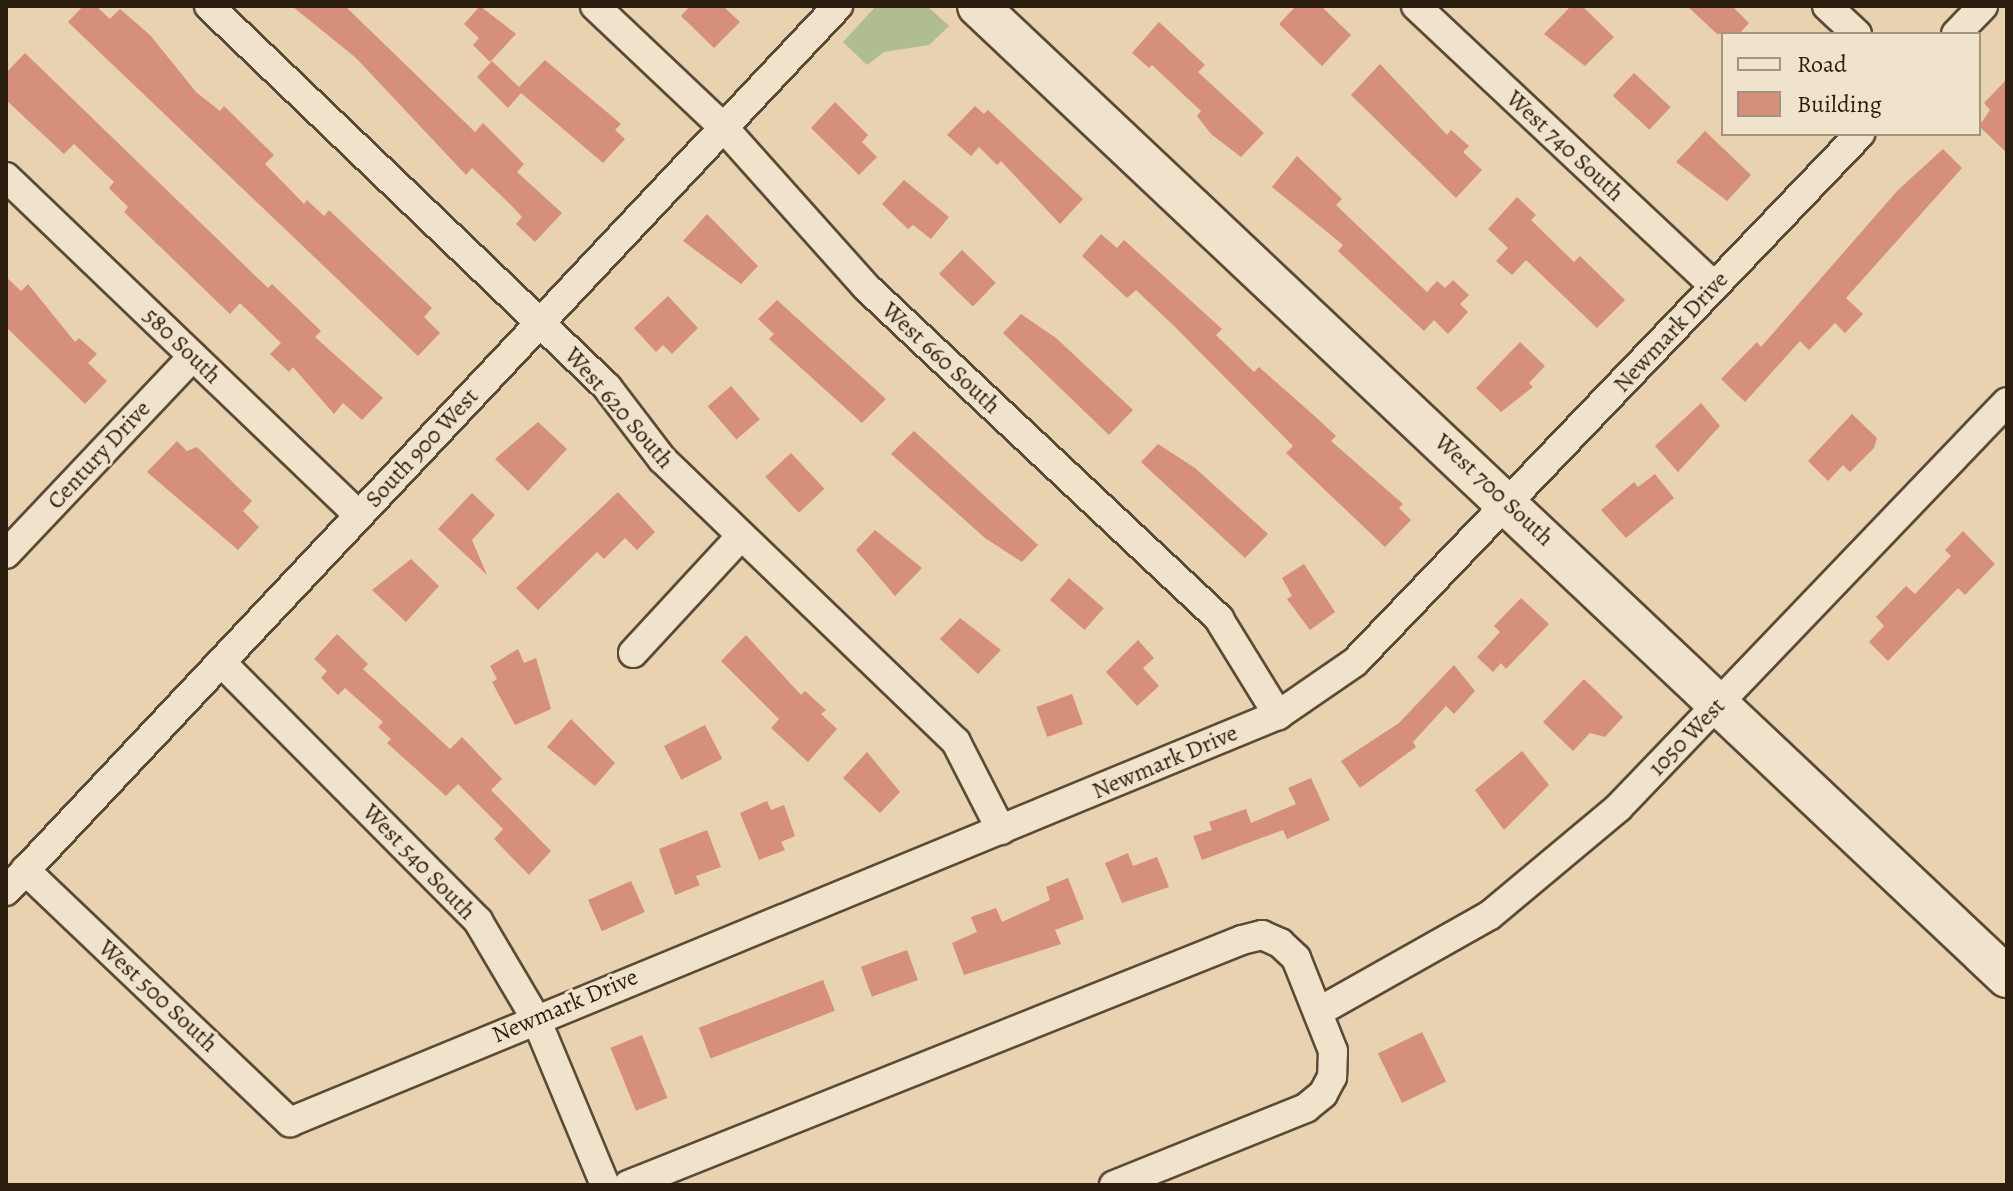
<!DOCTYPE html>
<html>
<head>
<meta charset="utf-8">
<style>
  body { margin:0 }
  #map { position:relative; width:2013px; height:1191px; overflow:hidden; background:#e8d2af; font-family:Alegreya,serif }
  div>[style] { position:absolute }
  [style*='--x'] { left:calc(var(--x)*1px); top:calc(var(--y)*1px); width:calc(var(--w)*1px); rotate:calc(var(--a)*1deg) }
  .green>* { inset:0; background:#b0bd8f }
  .building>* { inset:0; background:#d68f7a; transform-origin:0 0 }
  .roads { filter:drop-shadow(2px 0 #5a4b37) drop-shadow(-2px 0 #5a4b37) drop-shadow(0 2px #5a4b37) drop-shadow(0 -2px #5a4b37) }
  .street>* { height:28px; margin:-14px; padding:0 14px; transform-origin:14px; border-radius:14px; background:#f0e2cb }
  .secondary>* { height:40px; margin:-20px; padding:0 20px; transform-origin:20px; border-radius:20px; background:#f0e2cb }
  span { translate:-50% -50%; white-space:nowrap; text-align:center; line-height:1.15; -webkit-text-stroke:6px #f0e2cb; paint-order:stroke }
  .street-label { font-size:24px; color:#2b1e0f }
  .frame { position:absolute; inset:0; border:8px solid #2b1e0f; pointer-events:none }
  .legend { position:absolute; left:1721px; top:32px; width:260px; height:104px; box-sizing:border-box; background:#f0e2cb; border:2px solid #a19480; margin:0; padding:10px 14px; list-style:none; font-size:24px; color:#2b1e0f }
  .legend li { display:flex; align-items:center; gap:16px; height:40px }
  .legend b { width:40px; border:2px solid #a19480 }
</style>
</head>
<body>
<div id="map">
  <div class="green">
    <div style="clip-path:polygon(876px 6px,927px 6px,949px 26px,929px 45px,884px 52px,867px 65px,843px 42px)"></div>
  </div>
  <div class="building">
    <div style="clip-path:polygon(83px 6px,96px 6px,110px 19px,120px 9px,150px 35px,196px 92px,220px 111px,224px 106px,274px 155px,265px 164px,304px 204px,307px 200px,324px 216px,329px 210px,432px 308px,424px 317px,440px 333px,418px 356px,68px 22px)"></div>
    <div style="clip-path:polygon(292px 6px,345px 6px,475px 132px,483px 123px,524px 164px,517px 172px,562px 213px,535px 242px,516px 224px,522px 217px,511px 205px,472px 168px,466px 175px,356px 58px)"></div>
    <div style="clip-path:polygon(480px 6px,516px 34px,490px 62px,473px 45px,479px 38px,464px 24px)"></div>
    <div style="clip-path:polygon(690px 6px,723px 6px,740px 22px,714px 48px,681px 16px)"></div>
    <div style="clip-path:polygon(1296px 6px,1321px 6px,1351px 35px,1322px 66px,1279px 24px)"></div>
    <div style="clip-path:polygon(1571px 6px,1582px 6px,1614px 37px,1585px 66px,1544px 34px)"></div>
    <div style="clip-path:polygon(1687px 6px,1732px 6px,1749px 23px,1739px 34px,1717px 34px)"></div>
    <div style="clip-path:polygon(1159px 22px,1205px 65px,1198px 72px,1264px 133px,1241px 157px,1211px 134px,1197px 116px,1201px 111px,1152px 65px,1149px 68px,1132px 53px)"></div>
    <div style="clip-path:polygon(25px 53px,268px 288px,272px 284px,321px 331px,315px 337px,383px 398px,362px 420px,343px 403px,334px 414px,293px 367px,289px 372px,270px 354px,281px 343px,240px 303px,230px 314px,124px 212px,128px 207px,109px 188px,114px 182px,74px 144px,64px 154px,6px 100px,6px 73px)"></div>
    <div style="clip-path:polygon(545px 60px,621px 124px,615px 130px,625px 139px,603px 163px,521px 93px,508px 108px,477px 77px,492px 61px,519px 87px)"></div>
    <div style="clip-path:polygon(1380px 64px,1447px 135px,1451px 130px,1469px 146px,1463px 152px,1482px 170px,1456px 198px,1351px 95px)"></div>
    <div style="left:1634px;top:73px;width:50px;height:31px;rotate:43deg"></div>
    <div style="clip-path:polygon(2007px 79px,2007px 153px,1979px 126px,1990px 110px,1984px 103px)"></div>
    <div style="clip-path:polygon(835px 102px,868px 135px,862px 142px,877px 157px,859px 175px,811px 128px)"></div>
    <div style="clip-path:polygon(975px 106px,984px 114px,988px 110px,1083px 199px,1060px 224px,1001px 161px,997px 165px,979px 147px,971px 156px,947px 135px)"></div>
    <div style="clip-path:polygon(1705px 131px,1751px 175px,1727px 201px,1676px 162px)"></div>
    <div style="clip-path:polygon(1943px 149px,1962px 168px,1846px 298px,1863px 314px,1845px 333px,1835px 323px,1809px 350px,1800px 341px,1745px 402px,1721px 379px,1757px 342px,1761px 347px,1898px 190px)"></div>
    <div style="clip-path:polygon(1297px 156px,1342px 199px,1336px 205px,1427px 292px,1437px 281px,1445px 288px,1453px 280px,1469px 295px,1460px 304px,1468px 312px,1448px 334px,1434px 320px,1424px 331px,1338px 251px,1343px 245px,1272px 187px)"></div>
    <div style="clip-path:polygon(904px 180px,949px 217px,931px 239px,913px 225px,908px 229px,882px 204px)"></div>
    <div style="clip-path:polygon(1517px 197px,1536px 215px,1531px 220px,1574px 262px,1580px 256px,1625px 300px,1597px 328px,1526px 260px,1512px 275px,1496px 261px,1508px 248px,1488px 229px)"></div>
    <div style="clip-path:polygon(707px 214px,758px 266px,741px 284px,683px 241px)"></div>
    <div style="clip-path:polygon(1101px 234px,1117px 248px,1124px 240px,1222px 329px,1216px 335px,1254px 372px,1259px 367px,1318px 419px,1336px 436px,1331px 441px,1403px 504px,1399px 508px,1411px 520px,1385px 547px,1286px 453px,1293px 446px,1173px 325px,1136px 290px,1127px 298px,1082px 256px)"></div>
    <div style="left:962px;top:250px;width:47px;height:33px;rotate:44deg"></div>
    <div style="clip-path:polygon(6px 277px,21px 291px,28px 284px,75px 342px,79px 338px,97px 354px,88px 363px,107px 381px,85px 404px,6px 327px)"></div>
    <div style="clip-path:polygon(668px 296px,698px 328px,672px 354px,663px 345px,656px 352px,634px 328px)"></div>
    <div style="clip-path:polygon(777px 300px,886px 399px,862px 423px,769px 339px,774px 334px,758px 319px)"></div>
    <div style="clip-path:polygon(1021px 314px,1056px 338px,1133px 410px,1109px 435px,1003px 333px)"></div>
    <div style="clip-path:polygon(1520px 342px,1545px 366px,1529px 383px,1533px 387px,1501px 412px,1476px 388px)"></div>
    <div style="left:731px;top:386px;width:44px;height:31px;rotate:49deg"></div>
    <div style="clip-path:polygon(1701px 403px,1720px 426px,1678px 472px,1655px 446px)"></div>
    <div style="clip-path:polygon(1852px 414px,1877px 438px,1874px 448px,1850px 472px,1843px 465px,1828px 481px,1808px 461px)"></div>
    <div style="clip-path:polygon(538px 422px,567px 449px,528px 491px,495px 459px)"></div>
    <div style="clip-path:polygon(914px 431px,1038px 545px,1022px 562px,985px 538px,891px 454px)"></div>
    <div style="clip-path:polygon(177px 441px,187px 451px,197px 447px,252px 501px,243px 511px,259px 527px,238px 550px,147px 472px)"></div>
    <div style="clip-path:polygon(1158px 444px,1195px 468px,1268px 534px,1245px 558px,1141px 462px)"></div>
    <div style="left:791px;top:453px;width:49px;height:35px;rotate:47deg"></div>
    <div style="clip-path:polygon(1655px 474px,1674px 498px,1626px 538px,1601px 510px,1634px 482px,1638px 487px)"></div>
    <div style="clip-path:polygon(618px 492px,655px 532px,637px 550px,625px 538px,604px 559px,597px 552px,538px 610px,516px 588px)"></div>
    <div style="clip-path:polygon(472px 493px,495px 515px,472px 540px,487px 575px,438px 529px)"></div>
    <div style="clip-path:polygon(875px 530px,922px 568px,895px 596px,856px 550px)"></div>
    <div style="clip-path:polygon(1963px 531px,1995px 564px,1965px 595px,1958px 588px,1888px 661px,1869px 642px,1884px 626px,1876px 617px,1906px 586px,1915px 594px,1951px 556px,1945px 550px)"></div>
    <div style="clip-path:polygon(411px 559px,439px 586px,406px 622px,372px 590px)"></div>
    <div style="clip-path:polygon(1304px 564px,1335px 612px,1310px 630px,1287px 599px,1292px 596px,1282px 578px)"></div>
    <div style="left:1069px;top:578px;width:46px;height:29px;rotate:41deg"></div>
    <div style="clip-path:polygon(1521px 598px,1549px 624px,1506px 669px,1501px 663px,1493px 672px,1477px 657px,1500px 632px,1494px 626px)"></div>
    <div style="clip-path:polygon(960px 618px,1001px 650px,978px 674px,940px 639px)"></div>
    <div style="clip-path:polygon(337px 634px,368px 664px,363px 669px,450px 749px,462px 737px,502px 779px,491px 790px,551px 851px,529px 875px,494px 839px,503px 829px,458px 784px,446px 796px,387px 743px,391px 739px,378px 727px,383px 722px,345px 688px,338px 695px,321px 678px,327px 671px,314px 659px)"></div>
    <div style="clip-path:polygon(746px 635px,801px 695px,805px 691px,826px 710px,821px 714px,837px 729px,808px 762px,771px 728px,779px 719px,721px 661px)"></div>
    <div style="clip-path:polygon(1138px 640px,1154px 658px,1143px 668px,1159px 686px,1137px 706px,1106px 672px)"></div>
    <div style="clip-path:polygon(518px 649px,524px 663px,536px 658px,551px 709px,515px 725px,492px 682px,497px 679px,490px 666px)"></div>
    <div style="clip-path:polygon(1454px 665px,1475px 691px,1454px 714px,1446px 706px,1413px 742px,1416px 747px,1360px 788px,1341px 761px,1399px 723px)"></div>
    <div style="clip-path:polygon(1584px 679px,1623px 717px,1605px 737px,1590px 733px,1573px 751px,1543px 722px)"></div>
    <div style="left:1072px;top:694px;width:32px;height:38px;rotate:70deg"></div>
    <div style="clip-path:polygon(571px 719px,615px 763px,595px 786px,547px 747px)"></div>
    <div style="left:705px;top:725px;width:38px;height:46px;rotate:63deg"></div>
    <div style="clip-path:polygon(1522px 751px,1549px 785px,1504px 830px,1475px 790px)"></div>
    <div style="clip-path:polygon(867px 752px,900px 792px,880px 813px,843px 778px)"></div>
    <div style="clip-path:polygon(1311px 778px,1330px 820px,1287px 839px,1283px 830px,1202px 860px,1193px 836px,1212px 830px,1209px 822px,1246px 809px,1251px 823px,1296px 804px,1288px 788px)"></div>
    <div style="clip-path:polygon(767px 801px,771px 810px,784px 805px,795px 836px,781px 842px,785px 850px,759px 860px,740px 813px)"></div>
    <div style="clip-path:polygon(707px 830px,721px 867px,696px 876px,700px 885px,675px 895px,659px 849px)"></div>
    <div style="clip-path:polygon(1128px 853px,1133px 866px,1157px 857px,1169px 887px,1122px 903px,1105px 863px)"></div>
    <div style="clip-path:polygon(1068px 878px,1084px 919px,1055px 930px,1061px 944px,964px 975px,952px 943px,977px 932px,971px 917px,996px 908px,1002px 922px,1050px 900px,1046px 887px)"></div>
    <div style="left:631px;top:881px;width:34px;height:47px;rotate:66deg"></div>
    <div style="left:907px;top:950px;width:32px;height:49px;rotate:70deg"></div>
    <div style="left:823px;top:980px;width:33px;height:133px;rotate:69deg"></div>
    <div style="left:1422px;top:1032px;width:55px;height:49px;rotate:64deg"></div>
    <div style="left:642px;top:1035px;width:68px;height:34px;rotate:68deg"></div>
  </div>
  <div class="roads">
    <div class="street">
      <div style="--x:209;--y:6;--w:551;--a:43.75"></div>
      <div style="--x:607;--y:387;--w:91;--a:52.6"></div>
      <div style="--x:662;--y:459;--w:408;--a:43.9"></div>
      <div style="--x:956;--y:742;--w:99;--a:62.9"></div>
      <div style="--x:595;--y:6;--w:178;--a:43.4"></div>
      <div style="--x:724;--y:128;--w:213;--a:48.2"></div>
      <div style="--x:866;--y:287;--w:485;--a:43.2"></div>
      <div style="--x:1219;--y:619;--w:113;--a:58.4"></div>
      <div style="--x:1416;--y:6;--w:409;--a:43.2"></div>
      <div style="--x:1827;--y:6;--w:41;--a:43"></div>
      <div style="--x:1956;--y:34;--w:39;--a:-46"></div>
      <div style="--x:6;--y:177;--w:489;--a:43.8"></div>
      <div style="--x:6;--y:554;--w:272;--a:-46.6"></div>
      <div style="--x:633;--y:653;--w:159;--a:-47.3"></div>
      <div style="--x:221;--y:662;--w:365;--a:45.2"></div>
      <div style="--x:478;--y:921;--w:114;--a:59.4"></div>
      <div style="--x:536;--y:1019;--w:180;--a:67.4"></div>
      <div style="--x:25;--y:870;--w:366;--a:43.6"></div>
      <div style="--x:290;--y:1122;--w:1069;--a:-22.39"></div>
      <div style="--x:1278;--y:715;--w:93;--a:-34.5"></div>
      <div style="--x:1355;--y:662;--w:731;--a:-46.28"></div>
      <div style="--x:6;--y:891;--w:1215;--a:-46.77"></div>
      <div style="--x:1318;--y:1012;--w:197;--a:-29.4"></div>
      <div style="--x:1490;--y:915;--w:167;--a:-39.9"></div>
      <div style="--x:1618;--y:808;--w:562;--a:-46.23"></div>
      <div style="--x:628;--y:1185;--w:661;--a:-21.75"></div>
      <div style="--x:1242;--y:940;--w:21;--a:-14"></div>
      <div style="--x:1262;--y:935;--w:20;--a:24"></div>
      <div style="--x:1280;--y:943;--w:22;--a:43"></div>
      <div style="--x:1296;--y:958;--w:100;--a:68.3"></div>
      <div style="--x:1333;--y:1051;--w:26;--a:92"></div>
      <div style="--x:1332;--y:1077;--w:19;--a:118"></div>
      <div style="--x:1323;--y:1094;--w:22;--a:141"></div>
      <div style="--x:1306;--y:1108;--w:207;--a:158.1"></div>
    </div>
    <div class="secondary">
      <div style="--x:978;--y:6;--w:1415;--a:43.34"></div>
    </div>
  </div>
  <div class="street-label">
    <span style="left:1565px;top:146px;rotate:43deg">West 740 South</span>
    <span style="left:1671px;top:332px;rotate:-47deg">Newmark Drive</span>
    <span style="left:182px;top:346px;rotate:44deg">580 South</span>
    <span style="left:941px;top:358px;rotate:43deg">West 660 South</span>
    <span style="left:619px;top:408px;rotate:49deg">West 620 South</span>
    <span style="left:422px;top:448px;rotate:-47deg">South 900 West</span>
    <span style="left:99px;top:455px;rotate:-47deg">Century Drive</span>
    <span style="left:1494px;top:490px;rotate:43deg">West 700 South</span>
    <span style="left:1687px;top:737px;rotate:-46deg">1050 West</span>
    <span style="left:1165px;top:762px;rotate:-23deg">Newmark Drive</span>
    <span style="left:419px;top:862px;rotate:46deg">West 540 South</span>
    <span style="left:158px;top:996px;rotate:43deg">West 500 South</span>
    <span style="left:565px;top:1006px;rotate:-23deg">Newmark Drive</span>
  </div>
  <div class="frame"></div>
  <ul class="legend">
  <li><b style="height:10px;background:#f0e2cb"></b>Road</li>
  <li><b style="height:22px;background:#d68f7a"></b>Building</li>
  </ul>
</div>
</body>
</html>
